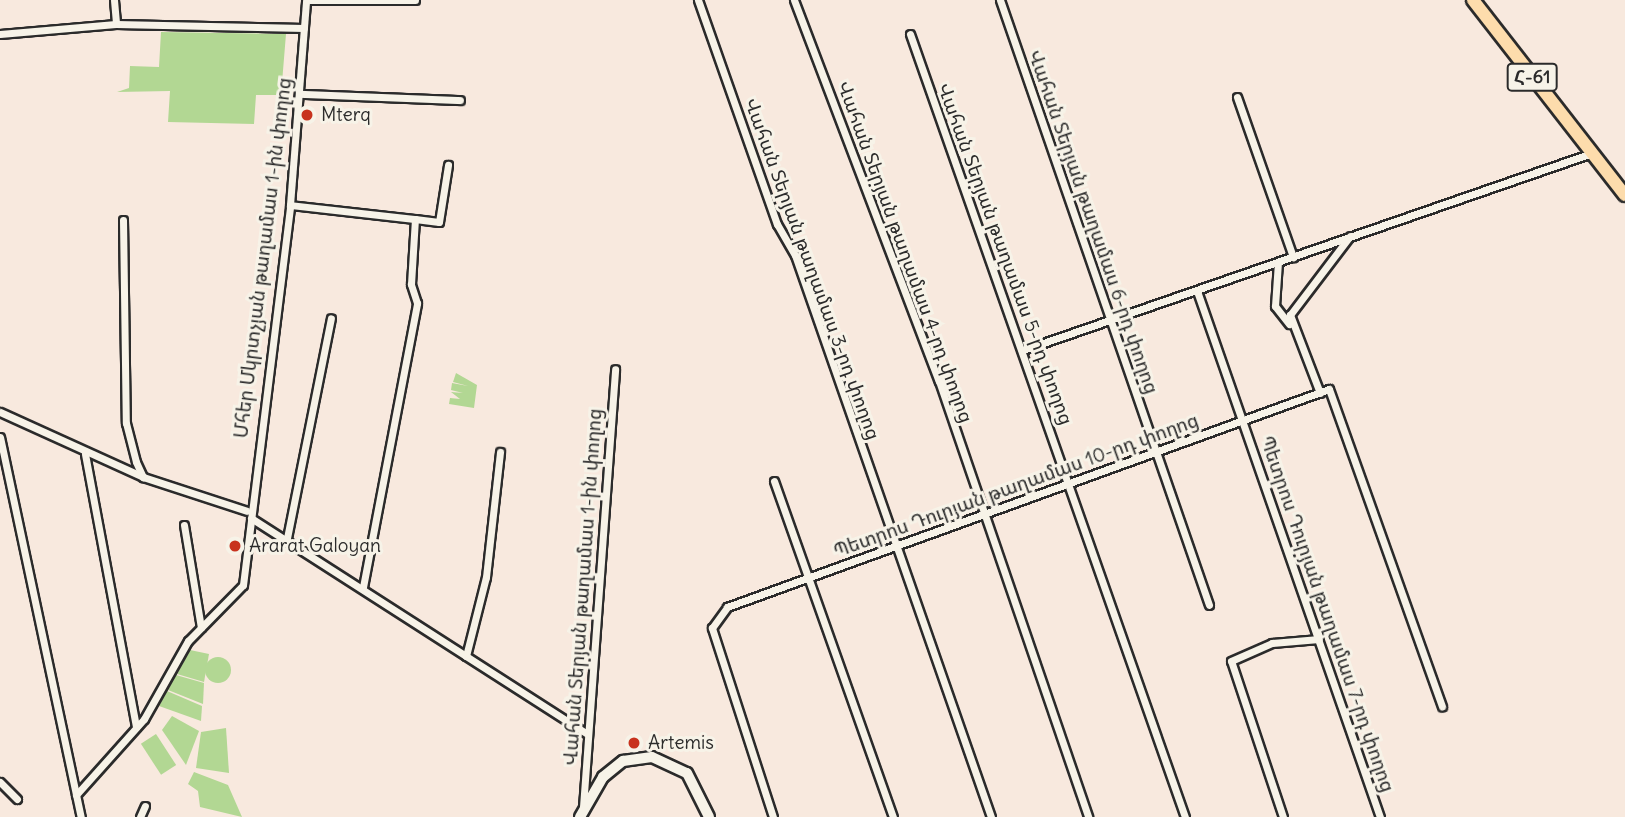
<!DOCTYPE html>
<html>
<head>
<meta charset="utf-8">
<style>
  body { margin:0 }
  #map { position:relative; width:1625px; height:817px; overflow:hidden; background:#f8e9de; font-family:Delius,"Noto Sans Armenian",sans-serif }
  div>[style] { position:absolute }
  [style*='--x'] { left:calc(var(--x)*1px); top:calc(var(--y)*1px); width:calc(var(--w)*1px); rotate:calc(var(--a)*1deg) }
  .green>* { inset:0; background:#b2d793; transform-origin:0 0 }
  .round { border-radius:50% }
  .roads { filter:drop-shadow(2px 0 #2b2b2b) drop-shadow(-2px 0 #2b2b2b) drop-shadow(0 2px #2b2b2b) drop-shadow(0 -2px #2b2b2b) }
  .minor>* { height:7px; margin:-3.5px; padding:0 3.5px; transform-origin:3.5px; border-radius:3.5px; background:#f7f3e8 }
  .secondary>* { height:10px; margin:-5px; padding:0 5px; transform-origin:5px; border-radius:5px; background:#f7f3e8 }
  .primary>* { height:12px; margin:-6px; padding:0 6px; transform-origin:6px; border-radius:6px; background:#fddcac }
  .dots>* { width:19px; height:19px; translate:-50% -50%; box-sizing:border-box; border:4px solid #f7f3e8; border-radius:50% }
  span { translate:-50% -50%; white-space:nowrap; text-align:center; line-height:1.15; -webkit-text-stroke:6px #f7f3e8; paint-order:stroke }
  .shield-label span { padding:2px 5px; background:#f7f3e8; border:2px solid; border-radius:5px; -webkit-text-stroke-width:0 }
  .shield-label { font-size:18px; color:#2b2b2b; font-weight:700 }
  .poi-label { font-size:19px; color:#2b2b2b }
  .left { translate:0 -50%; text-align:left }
  .street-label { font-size:19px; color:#2b2b2b }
</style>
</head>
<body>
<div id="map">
  <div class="green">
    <div style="clip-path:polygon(161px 32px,286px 34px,281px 95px,256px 95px,254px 124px,168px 122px,170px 91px,117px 92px,129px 88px,130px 66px,159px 67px)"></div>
    <div style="clip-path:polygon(456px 373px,477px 385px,474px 408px,449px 404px,450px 398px,460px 399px,451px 392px,463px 393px,451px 390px,452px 383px,468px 386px,453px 382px)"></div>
    <div style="clip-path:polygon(190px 650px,209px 654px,204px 682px,177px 674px)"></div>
    <div class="round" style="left:205px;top:657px;width:26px;height:26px"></div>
    <div style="clip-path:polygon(176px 675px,204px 683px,203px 704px,168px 690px)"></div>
    <div style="clip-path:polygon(167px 691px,202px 706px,201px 721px,159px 706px)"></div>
    <div style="clip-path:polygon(172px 716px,199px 731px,186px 765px,162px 730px)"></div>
    <div style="clip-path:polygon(226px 728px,229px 773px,196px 768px,201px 732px)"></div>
    <div style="left:156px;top:734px;width:37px;height:18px;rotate:57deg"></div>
    <div style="clip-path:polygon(194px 772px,228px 785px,242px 817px,200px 807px,198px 791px,188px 784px)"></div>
  </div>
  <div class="roads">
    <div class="minor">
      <div style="--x:114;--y:0;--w:24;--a:85"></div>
      <div style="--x:310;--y:0;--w:105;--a:0"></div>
      <div style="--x:698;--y:0;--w:238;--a:70.6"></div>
      <div style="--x:777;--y:224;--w:36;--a:60"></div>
      <div style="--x:795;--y:255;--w:595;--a:70.77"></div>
      <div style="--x:794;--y:0;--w:408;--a:69.2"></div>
      <div style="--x:939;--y:381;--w:461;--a:71.1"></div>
      <div style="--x:1000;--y:0;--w:640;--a:70.94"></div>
      <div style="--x:0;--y:34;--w:116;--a:-4.9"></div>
      <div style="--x:116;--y:24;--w:188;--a:1.2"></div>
      <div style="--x:910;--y:34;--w:830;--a:70.65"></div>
      <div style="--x:302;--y:94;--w:158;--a:2.2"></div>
      <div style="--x:1237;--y:97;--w:170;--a:70.7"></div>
      <div style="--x:290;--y:205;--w:126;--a:6.4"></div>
      <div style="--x:123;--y:220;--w:203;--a:89.2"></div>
      <div style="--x:126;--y:423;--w:40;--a:75.6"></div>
      <div style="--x:136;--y:462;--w:17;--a:65"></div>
      <div style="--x:143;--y:477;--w:109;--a:18.1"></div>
      <div style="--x:1278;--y:262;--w:44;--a:93.9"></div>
      <div style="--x:1275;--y:306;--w:23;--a:52"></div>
      <div style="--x:1197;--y:291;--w:557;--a:70.82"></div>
      <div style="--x:1023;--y:350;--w:602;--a:-19.1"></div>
      <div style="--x:1320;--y:393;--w:84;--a:-111"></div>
      <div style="--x:1290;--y:315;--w:99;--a:-52.8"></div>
      <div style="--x:0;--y:412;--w:157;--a:24.4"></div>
      <div style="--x:0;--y:437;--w:389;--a:78"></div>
      <div style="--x:85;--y:454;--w:278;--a:79.4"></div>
      <div style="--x:774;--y:481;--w:356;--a:70.5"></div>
      <div style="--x:251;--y:518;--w:400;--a:32.7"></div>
      <div style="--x:184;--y:525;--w:104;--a:80.6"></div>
      <div style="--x:287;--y:538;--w:224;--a:-78.7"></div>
      <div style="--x:363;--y:587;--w:289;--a:-79.2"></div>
      <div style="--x:417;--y:303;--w:20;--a:-108"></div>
      <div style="--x:411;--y:284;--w:65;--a:-86.5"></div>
      <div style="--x:415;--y:219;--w:24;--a:7"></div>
      <div style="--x:439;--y:222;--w:58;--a:-81"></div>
      <div style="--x:466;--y:656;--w:81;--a:-75.8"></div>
      <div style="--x:486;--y:577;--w:126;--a:-83.6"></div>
      <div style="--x:0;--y:782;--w:24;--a:45"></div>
      <div style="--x:76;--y:795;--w:102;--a:-48.2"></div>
      <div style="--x:144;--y:719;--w:90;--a:-60.6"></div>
      <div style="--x:188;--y:641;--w:78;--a:-45.5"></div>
      <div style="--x:243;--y:585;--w:383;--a:-82.9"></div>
      <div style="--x:290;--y:205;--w:206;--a:-85.5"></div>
      <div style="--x:583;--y:807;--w:439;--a:-85.8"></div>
      <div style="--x:140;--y:817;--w:12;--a:-66"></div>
      <div style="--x:773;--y:817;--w:199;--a:-107.9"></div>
      <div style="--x:712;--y:628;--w:26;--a:-54"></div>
      <div style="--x:727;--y:607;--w:640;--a:-19.91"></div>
      <div style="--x:1329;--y:389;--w:337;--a:70.4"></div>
      <div style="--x:1283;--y:817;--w:164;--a:-108.4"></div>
      <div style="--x:1231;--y:661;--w:45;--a:-23.7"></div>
      <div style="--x:1272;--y:643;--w:47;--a:-4.9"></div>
    </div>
    <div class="secondary">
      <div style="--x:580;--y:817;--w:46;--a:-60.1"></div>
      <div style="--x:603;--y:777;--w:26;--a:-39"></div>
      <div style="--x:623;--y:761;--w:29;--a:-8"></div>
      <div style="--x:652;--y:757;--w:38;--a:25"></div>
      <div style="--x:687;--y:773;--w:49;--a:63.4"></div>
    </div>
    <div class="primary">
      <div style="--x:1473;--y:0;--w:247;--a:52.1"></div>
    </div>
  </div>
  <div class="dots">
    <div style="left:307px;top:115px;background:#c8321e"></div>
    <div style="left:235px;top:546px;background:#c8321e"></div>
    <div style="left:634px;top:743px;background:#c8321e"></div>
  </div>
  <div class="shield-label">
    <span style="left:1532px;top:77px">Հ-61</span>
  </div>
  <div class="poi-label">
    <span class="left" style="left:321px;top:115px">Mterq</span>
    <span class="left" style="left:249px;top:546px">Ararat Galoyan</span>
    <span class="left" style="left:648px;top:743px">Artemis</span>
  </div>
  <div class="street-label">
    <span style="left:1093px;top:222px;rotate:71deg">Վահան Տերյան թաղամաս 6-րդ փողոց</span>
    <span style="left:905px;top:252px;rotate:70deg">Վահան Տերյան թաղամաս 4-րդ փողոց</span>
    <span style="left:1005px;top:254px;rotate:70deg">Վահան Տերյան թաղամաս 5-րդ փողոց</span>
    <span style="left:263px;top:258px;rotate:-83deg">Մհեր Մկրտչյան թաղամաս 1-ին փողոց</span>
    <span style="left:812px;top:269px;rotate:70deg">Վահան Տերյան թաղամաս 3-րդ փողոց</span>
    <span style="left:1016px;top:486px;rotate:-20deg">Պետրոս Դուրյան թաղամաս 10-րդ փողոց</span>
    <span style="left:583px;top:587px;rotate:-86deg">Վահան Տերյան թաղամաս 1-ին փողոց</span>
    <span style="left:1327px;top:614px;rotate:71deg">Պետրոս Դուրյան թաղամաս 7-րդ փողոց</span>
  </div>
</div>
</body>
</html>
